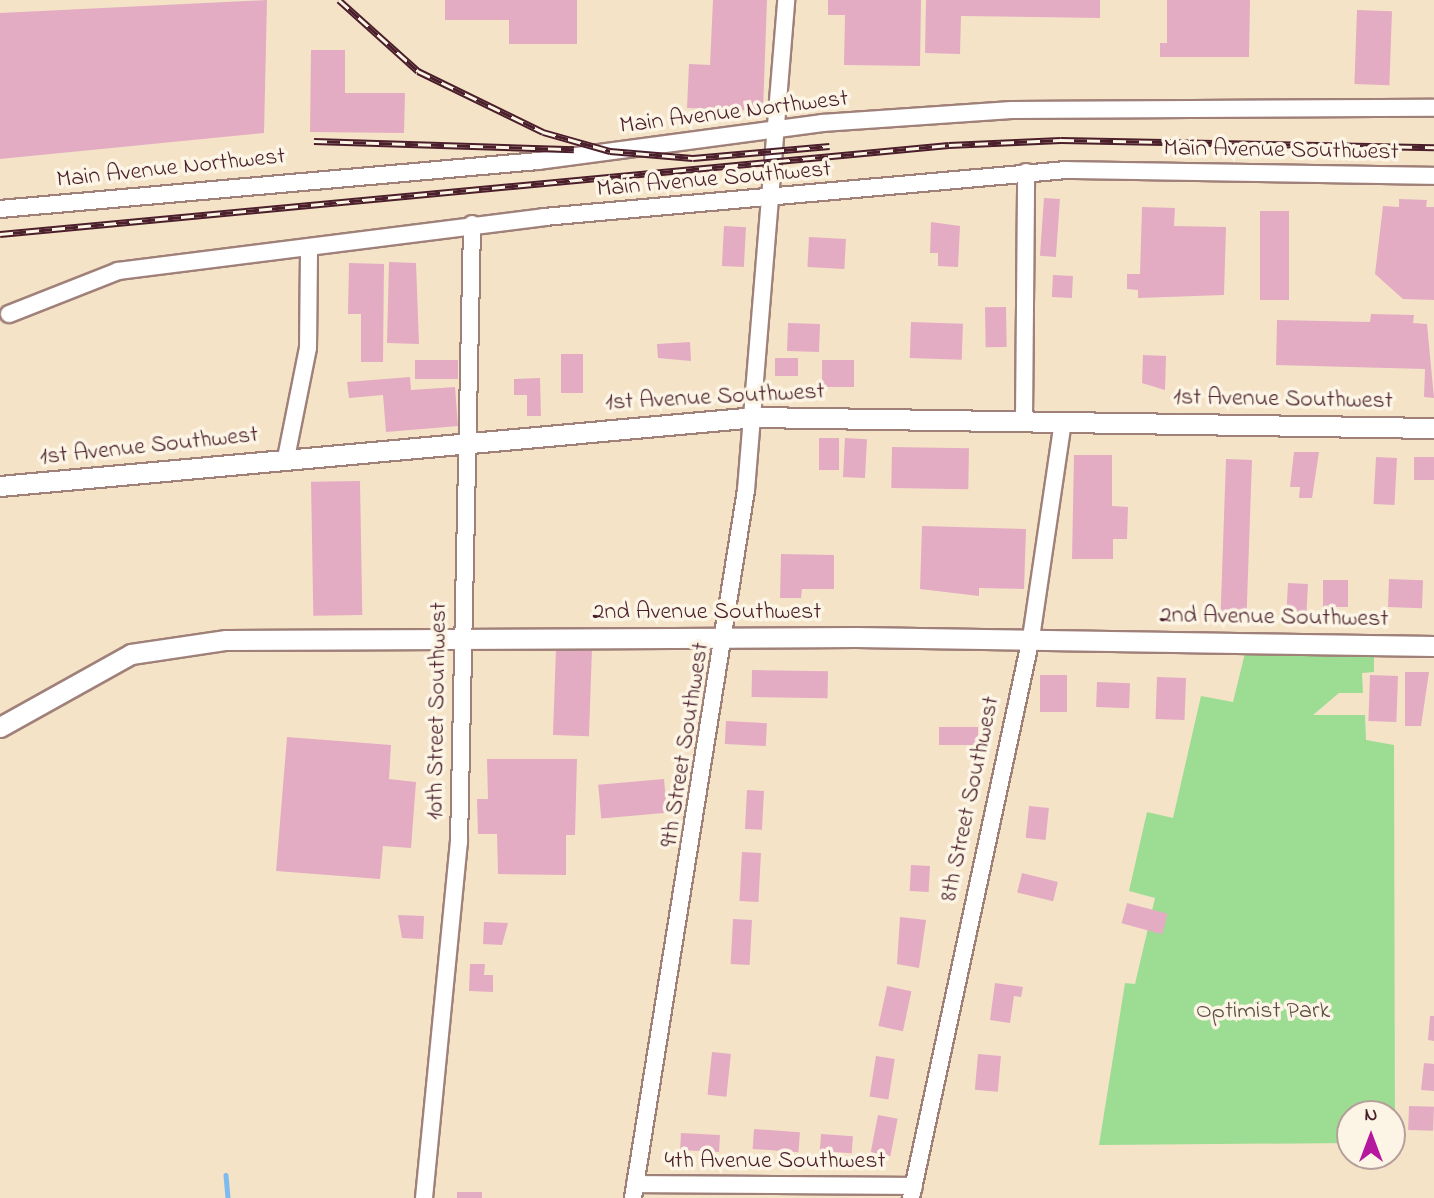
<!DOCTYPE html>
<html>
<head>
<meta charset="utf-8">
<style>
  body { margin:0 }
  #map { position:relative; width:1434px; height:1198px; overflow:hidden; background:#f5e3c8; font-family:"Indie Flower",sans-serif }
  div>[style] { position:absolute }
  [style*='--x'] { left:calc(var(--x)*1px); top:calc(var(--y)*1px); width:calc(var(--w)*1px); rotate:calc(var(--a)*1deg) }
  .green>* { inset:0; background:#9cdd93 }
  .stream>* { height:4.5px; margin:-2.25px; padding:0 2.25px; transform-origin:2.25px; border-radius:2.25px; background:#7dbaf0 }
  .building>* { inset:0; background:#e3acc3; transform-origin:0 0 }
  .roads { filter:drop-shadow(2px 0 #a0817a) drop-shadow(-2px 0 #a0817a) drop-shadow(0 2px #a0817a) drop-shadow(0 -2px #a0817a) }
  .minor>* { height:16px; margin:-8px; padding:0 8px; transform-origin:8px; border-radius:8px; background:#fff }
  .major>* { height:19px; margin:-9.5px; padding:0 9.5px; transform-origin:9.5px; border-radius:9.5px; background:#fff }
  .rail>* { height:7px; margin-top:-3.5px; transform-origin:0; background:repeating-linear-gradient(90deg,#fcf5e5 0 13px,#4a1f2b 0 26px); box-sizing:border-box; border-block:2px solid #4a1f2b }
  span { translate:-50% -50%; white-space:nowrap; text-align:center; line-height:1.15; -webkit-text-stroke:7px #fcf5e5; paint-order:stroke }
  .street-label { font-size:24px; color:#4a1f2b }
  .park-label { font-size:24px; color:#5e4e45 }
  .north { position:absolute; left:1336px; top:1100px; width:70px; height:70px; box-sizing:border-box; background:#fcf5e5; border:2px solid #b59f9b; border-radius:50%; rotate:0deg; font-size:19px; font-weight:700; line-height:28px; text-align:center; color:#4a1f2b }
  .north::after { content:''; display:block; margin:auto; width:24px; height:32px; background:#b5179e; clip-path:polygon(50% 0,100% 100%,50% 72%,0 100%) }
</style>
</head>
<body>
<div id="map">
  <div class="green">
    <div style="clip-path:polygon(1245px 653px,1374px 657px,1374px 672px,1362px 673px,1363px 693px,1339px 693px,1313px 715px,1365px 715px,1366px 740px,1394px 745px,1395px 1143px,1392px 1114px,1350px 1114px,1350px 1143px,1099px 1145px,1125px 983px,1135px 984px,1155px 898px,1129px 891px,1147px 812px,1173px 818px,1201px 696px,1233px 702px)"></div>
  </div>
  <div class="stream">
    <div style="--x:226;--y:1175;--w:23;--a:85"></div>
  </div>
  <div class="building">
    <div style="clip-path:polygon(267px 0,264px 133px,0 159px,0 13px)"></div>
    <div style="clip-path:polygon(445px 0,577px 0,577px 44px,509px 44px,509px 20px,445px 20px)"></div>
    <div style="clip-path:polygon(713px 0,767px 0,763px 111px,687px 108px,689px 64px,710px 65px)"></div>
    <div style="clip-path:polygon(828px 0,921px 0,920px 66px,844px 65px,845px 15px,828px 15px)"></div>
    <div style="clip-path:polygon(926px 0,1100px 0,1100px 18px,961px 16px,960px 54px,925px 53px)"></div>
    <div style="clip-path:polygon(1167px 0,1250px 0,1249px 57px,1160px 57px,1160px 43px,1167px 43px)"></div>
    <div style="left:1357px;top:10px;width:35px;height:74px;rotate:2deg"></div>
    <div style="clip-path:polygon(311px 50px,345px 50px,345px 93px,405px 93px,404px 133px,310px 132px)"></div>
    <div style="left:1044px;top:198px;width:16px;height:58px;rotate:4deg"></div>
    <div style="clip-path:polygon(1399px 199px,1427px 200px,1426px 207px,1434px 207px,1434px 300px,1403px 299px,1375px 274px,1383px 206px,1399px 207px)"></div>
    <div style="clip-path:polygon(1142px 207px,1175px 208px,1174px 226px,1226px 227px,1224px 295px,1138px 298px,1138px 290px,1127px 289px,1127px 274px,1140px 274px)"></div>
    <div style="left:1260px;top:211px;width:29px;height:89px"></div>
    <div style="clip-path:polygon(931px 222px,960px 226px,958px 267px,938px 266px,938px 253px,930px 253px)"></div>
    <div style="left:724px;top:226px;width:22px;height:40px;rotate:3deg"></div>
    <div style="left:809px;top:237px;width:37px;height:30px;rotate:3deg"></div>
    <div style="clip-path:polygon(389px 262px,416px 263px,419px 344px,387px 343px)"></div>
    <div style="clip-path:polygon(349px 263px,384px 264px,383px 362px,361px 362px,361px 314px,348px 314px)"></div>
    <div style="left:1053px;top:275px;width:20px;height:22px;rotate:3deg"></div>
    <div style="left:1006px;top:307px;width:40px;height:21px;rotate:89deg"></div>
    <div style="clip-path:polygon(1371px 314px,1414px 315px,1413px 323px,1427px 324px,1434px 398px,1424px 397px,1425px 369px,1276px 365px,1277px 320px,1370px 322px)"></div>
    <div style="left:911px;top:322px;width:52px;height:36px;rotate:2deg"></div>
    <div style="left:788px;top:323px;width:32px;height:28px;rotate:2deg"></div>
    <div style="clip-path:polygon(690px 342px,691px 361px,658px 358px,657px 344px)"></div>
    <div style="left:561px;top:354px;width:22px;height:39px"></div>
    <div style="clip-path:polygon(1143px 355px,1166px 356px,1165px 390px,1142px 383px)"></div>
    <div style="left:775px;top:358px;width:23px;height:18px"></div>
    <div style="left:458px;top:360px;width:19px;height:43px;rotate:90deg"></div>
    <div style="left:854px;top:360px;width:27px;height:32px;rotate:90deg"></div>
    <div style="clip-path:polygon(410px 377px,411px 390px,455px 387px,458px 426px,386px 432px,383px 395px,349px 398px,347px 382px)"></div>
    <div style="clip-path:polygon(540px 378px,541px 416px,527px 416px,527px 395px,514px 395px,514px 379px)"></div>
    <div style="left:819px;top:438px;width:20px;height:32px"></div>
    <div style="left:845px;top:438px;width:22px;height:39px;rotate:3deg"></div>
    <div style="left:892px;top:447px;width:77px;height:41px;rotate:1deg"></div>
    <div style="clip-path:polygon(1294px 452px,1319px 452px,1312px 498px,1299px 498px,1300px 487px,1290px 487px)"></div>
    <div style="clip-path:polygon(1074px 455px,1112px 455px,1112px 506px,1128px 507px,1127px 539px,1113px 539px,1113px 559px,1072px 559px)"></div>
    <div style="left:1376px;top:457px;width:21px;height:47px;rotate:3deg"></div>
    <div style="left:1434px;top:457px;width:23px;height:20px;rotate:90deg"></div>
    <div style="left:1226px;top:459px;width:26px;height:153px;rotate:2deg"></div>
    <div style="left:360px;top:481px;width:134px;height:49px;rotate:89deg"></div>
    <div style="clip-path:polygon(922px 526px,1026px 529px,1024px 589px,979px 588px,979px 596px,920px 589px)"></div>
    <div style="clip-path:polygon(781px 554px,834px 555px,834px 589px,802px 589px,801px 598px,780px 598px)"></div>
    <div style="left:1389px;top:579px;width:34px;height:28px;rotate:2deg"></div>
    <div style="left:1323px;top:580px;width:25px;height:27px"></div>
    <div style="left:1288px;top:583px;width:20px;height:34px;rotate:3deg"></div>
    <div style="left:556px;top:648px;width:36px;height:87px;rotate:2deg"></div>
    <div style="left:752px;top:670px;width:76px;height:27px;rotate:1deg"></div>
    <div style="clip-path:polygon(1405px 672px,1429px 672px,1421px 726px,1405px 726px)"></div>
    <div style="left:1040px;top:675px;width:27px;height:37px"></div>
    <div style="left:1370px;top:675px;width:28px;height:46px;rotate:2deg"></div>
    <div style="left:1157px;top:677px;width:29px;height:42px;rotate:2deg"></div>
    <div style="left:1097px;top:682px;width:33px;height:25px;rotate:2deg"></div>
    <div style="left:726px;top:721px;width:41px;height:23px;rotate:3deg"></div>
    <div style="left:978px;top:727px;width:18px;height:39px;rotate:90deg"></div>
    <div style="clip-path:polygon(287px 737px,391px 745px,389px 779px,416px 782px,411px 848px,383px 846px,380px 879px,276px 871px)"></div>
    <div style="clip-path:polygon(487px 759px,577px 759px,575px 835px,566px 835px,566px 875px,498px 874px,497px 834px,478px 834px,477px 799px,488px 799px)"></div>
    <div style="left:664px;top:779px;width:34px;height:66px;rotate:85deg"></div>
    <div style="left:747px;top:790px;width:17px;height:39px;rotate:3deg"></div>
    <div style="left:1029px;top:806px;width:20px;height:32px;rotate:6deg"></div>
    <div style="left:742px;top:852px;width:19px;height:49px;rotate:3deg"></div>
    <div style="left:911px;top:865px;width:19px;height:26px;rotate:3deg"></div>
    <div style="left:1022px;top:873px;width:37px;height:20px;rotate:14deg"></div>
    <div style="left:1127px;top:903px;width:42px;height:21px;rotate:15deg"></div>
    <div style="clip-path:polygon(398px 915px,424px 916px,423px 939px,402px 938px)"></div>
    <div style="clip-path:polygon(900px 917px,926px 920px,919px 968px,897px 964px)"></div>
    <div style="left:733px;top:919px;width:19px;height:45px;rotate:3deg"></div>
    <div style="clip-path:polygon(484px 922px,508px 923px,502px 945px,483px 944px)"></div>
    <div style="clip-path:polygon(470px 964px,485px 964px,484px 975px,493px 975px,493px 992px,469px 991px)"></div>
    <div style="clip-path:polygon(995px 983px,1023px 987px,1021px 997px,1014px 996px,1010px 1023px,990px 1020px)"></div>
    <div style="left:887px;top:986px;width:25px;height:41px;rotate:12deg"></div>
    <div style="clip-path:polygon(1430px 1016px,1434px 1016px,1434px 1041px,1428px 1040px)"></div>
    <div style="left:712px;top:1052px;width:19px;height:43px;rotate:6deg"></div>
    <div style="left:978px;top:1054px;width:23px;height:36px;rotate:5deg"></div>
    <div style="left:876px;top:1056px;width:19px;height:41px;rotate:9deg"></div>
    <div style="clip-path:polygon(1424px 1063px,1434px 1064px,1434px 1091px,1421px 1090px)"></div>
    <div style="left:1409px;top:1106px;width:25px;height:24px;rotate:2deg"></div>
    <div style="left:878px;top:1115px;width:20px;height:38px;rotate:11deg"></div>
    <div style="left:754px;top:1129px;width:46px;height:20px;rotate:4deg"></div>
    <div style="left:681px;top:1133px;width:39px;height:17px;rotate:3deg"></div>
    <div style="left:821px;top:1134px;width:32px;height:17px;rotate:4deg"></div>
    <div style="left:457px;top:1192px;width:25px;height:6px"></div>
  </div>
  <div class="roads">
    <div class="minor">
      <div style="--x:0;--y:209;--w:540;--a:-5.1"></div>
      <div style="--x:538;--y:161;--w:287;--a:-7.6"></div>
      <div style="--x:822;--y:123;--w:190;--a:-3.9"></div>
      <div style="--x:1012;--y:110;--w:422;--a:-0.3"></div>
      <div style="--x:9;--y:314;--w:117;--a:-21.5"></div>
      <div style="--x:118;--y:271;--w:429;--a:-7.2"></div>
      <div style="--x:544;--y:217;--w:525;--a:-5.14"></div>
      <div style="--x:1067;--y:170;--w:367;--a:0.9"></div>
      <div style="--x:1024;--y:420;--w:248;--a:-89.5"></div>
      <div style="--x:286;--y:458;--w:112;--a:-78.7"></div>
      <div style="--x:308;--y:348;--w:100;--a:-89.4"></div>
      <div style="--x:635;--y:1184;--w:279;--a:0.4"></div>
      <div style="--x:424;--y:1198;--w:358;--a:-84.4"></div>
      <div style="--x:459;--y:842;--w:618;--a:-88.79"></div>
      <div style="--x:633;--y:1198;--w:717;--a:-80.93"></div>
      <div style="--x:746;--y:490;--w:492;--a:-85.3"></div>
      <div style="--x:911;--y:1198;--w:573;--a:-77.91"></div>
      <div style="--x:1031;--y:638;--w:219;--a:-81.6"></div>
    </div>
    <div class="major">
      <div style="--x:0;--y:486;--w:758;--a:-5.22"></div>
      <div style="--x:755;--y:417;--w:679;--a:0.93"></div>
      <div style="--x:0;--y:727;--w:150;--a:-29.1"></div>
      <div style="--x:131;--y:654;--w:96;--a:-8.4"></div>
      <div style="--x:226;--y:640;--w:630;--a:-0.27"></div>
      <div style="--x:856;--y:637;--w:578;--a:0.89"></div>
    </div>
  </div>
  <div class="rail">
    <div style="--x:339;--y:0;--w:106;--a:41.9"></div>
    <div style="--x:418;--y:71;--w:139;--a:26"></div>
    <div style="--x:543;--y:132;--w:70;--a:15.8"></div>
    <div style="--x:610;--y:151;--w:83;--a:4.8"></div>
    <div style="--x:693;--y:158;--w:137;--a:-5"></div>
    <div style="--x:314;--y:141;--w:260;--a:1.8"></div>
    <div style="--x:0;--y:234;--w:953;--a:-5.36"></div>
    <div style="--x:949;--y:145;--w:112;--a:-2.6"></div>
    <div style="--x:1061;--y:140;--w:373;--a:1.1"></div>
  </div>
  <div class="street-label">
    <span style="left:734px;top:113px;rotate:-7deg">Main Avenue Northwest</span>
    <span style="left:1281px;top:151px;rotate:1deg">Main Avenue Southwest</span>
    <span style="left:171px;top:169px;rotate:-6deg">Main Avenue Northwest</span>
    <span style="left:714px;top:180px;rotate:-5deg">Main Avenue Southwest</span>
    <span style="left:715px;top:398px;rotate:-3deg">1st Avenue Southwest</span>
    <span style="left:1283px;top:400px;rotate:1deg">1st Avenue Southwest</span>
    <span style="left:149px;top:447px;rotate:-6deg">1st Avenue Southwest</span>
    <span style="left:707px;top:613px">2nd Avenue Southwest</span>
    <span style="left:1274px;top:618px;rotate:1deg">2nd Avenue Southwest</span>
    <span style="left:438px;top:711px;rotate:-89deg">10th Street Southwest</span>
    <span style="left:686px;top:745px;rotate:-81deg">9th Street Southwest</span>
    <span style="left:971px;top:799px;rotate:-78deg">8th Street Southwest</span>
    <span style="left:775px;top:1162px">4th Avenue Southwest</span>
  </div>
  <div class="park-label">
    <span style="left:1263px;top:1012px">Optimist Park</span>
  </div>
  <div class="north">N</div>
</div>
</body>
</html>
